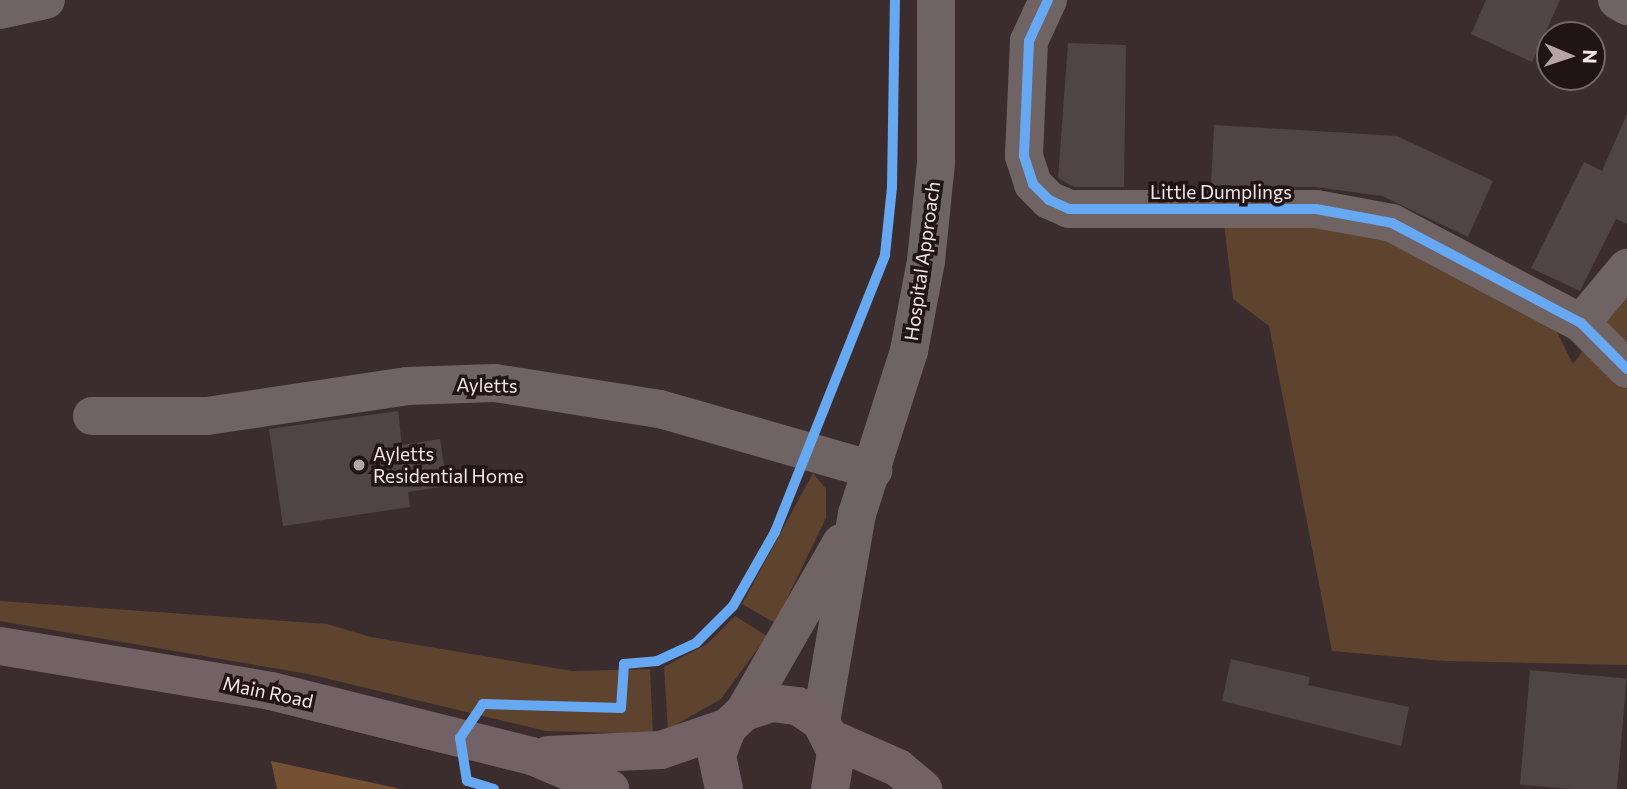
<!DOCTYPE html>
<html>
<head>
<meta charset="utf-8">
<style>
  body { margin:0 }
  #map { position:relative; width:1627px; height:789px; overflow:hidden; background:#3b2d2e; font-family:Commissioner,sans-serif }
  div>[style] { position:absolute }
  [style*='--x'] { left:calc(var(--x)*1px); top:calc(var(--y)*1px); width:calc(var(--w)*1px); rotate:calc(var(--a)*1deg) }
  .green>* { inset:0; background:#5e432f }
  .forest>* { inset:0; background:#765033 }
  .building>* { inset:0; background:#504444; transform-origin:0 0 }
  .minor>* { height:38px; margin:-19px; padding:0 19px; transform-origin:19px; border-radius:19px; background:#6f6364 }
  .major>* { height:38px; margin:-19px; padding:0 19px; transform-origin:19px; border-radius:19px; background:#726265 }
  .cycleway>* { height:10px; margin:-5px; padding:0 5px; transform-origin:5px; border-radius:5px; background:#66a8f1 }
  .dots>* { width:19px; height:19px; translate:-50% -50%; box-sizing:border-box; border:4px solid #201415; border-radius:50% }
  span { translate:-50% -50%; white-space:nowrap; text-align:center; line-height:1.15; -webkit-text-stroke:7px #201415; paint-order:stroke }
  .street-label { font-size:19px; color:#f8e6e8 }
  .poi-label { font-size:19px; color:#f8e6e8 }
  .left { translate:0 -50%; text-align:left }
  .north { position:absolute; left:1536px; top:21px; width:70px; height:70px; box-sizing:border-box; background:#201415; border:2px solid #766869; border-radius:50%; rotate:92deg; font-size:19px; font-weight:700; line-height:28px; text-align:center; color:#f8e6e8 }
  .north::after { content:''; display:block; margin:auto; width:24px; height:32px; background:#b6a5a7; clip-path:polygon(50% 0,100% 100%,50% 72%,0 100%) }
</style>
</head>
<body>
<div id="map">
  <div class="green">
    <div style="clip-path:polygon(1224px 223px,1368px 228px,1553px 324px,1573px 364px,1627px 289px,1627px 665px,1445px 661px,1332px 651px,1269px 326px,1233px 299px)"></div>
    <div style="clip-path:polygon(813px 473px,826px 489px,826px 518px,775px 623px,742px 604px)"></div>
    <div style="clip-path:polygon(0 601px,327px 624px,371px 637px,572px 671px,650px 669px,653px 734px,546px 731px,308px 674px,0 621px)"></div>
    <div style="clip-path:polygon(735px 616px,767px 636px,721px 699px,668px 729px,664px 667px,707px 644px)"></div>
  </div>
  <div class="forest">
    <div style="clip-path:polygon(271px 761px,401px 789px,277px 789px)"></div>
  </div>
  <div class="building">
    <div style="clip-path:polygon(1486px 0,1560px 0,1532px 62px,1471px 34px)"></div>
    <div style="clip-path:polygon(1068px 43px,1126px 45px,1124px 187px,1074px 187px,1058px 178px)"></div>
    <div style="clip-path:polygon(1627px 114px,1627px 224px,1616px 219px,1580px 291px,1531px 268px,1584px 162px,1602px 171px)"></div>
    <div style="clip-path:polygon(1214px 125px,1397px 136px,1493px 181px,1468px 237px,1382px 196px,1316px 187px,1211px 187px)"></div>
    <div style="clip-path:polygon(398px 411px,402px 445px,440px 439px,447px 486px,408px 492px,410px 507px,283px 526px,269px 429px)"></div>
    <div style="clip-path:polygon(1231px 659px,1310px 677px,1308px 685px,1409px 707px,1401px 746px,1222px 701px)"></div>
    <div style="left:1530px;top:670px;width:97px;height:115px;rotate:5deg"></div>
  </div>
  <div class="minor">
    <div style="--x:1048;--y:0;--w:45;--a:114.9"></div>
    <div style="--x:1029;--y:41;--w:115;--a:92.5"></div>
    <div style="--x:1024;--y:156;--w:29;--a:72"></div>
    <div style="--x:1033;--y:184;--w:23;--a:45"></div>
    <div style="--x:1049;--y:200;--w:22;--a:24"></div>
    <div style="--x:1069;--y:209;--w:247;--a:0"></div>
    <div style="--x:1316;--y:209;--w:77;--a:10.4"></div>
    <div style="--x:1392;--y:223;--w:214;--a:27.9"></div>
    <div style="--x:1581;--y:323;--w:65;--a:45"></div>
    <div style="--x:1617;--y:0;--w:12;--a:31"></div>
    <div style="--x:0;--y:10;--w:47;--a:-12.3"></div>
    <div style="--x:1581;--y:323;--w:72;--a:-50.1"></div>
    <div style="--x:92;--y:416;--w:115;--a:0"></div>
    <div style="--x:207;--y:416;--w:202;--a:-8.5"></div>
    <div style="--x:407;--y:386;--w:88;--a:-2"></div>
    <div style="--x:495;--y:383;--w:167;--a:9"></div>
    <div style="--x:660;--y:409;--w:222;--a:16"></div>
    <div style="--x:744;--y:712;--w:195;--a:-60.1"></div>
    <div style="--x:821;--y:722;--w:211;--a:-80.2"></div>
    <div style="--x:857;--y:514;--w:171;--a:-72.3"></div>
    <div style="--x:909;--y:351;--w:92;--a:-79.3"></div>
    <div style="--x:926;--y:261;--w:99;--a:-84.2"></div>
    <div style="--x:936;--y:163;--w:163;--a:-90"></div>
  </div>
  <div class="major">
    <div style="--x:0;--y:646;--w:275;--a:9.4"></div>
    <div style="--x:271;--y:691;--w:269;--a:14"></div>
    <div style="--x:532;--y:756;--w:85;--a:22.9"></div>
    <div style="--x:832;--y:739;--w:72;--a:23.7"></div>
    <div style="--x:898;--y:768;--w:33;--a:40"></div>
    <div style="--x:548;--y:755;--w:113;--a:-2.5"></div>
    <div style="--x:661;--y:750;--w:71;--a:-18.9"></div>
    <div style="--x:724;--y:789;--w:35;--a:-102"></div>
    <div style="--x:717;--y:755;--w:30;--a:-69"></div>
    <div style="--x:728;--y:727;--w:22;--a:-43"></div>
    <div style="--x:744;--y:712;--w:29;--a:-18"></div>
    <div style="--x:772;--y:703;--w:26;--a:7"></div>
    <div style="--x:798;--y:706;--w:28;--a:35"></div>
    <div style="--x:821;--y:722;--w:34;--a:63"></div>
    <div style="--x:836;--y:752;--w:37;--a:99"></div>
  </div>
  <div class="cycleway">
    <div style="--x:1048;--y:0;--w:45;--a:114.9"></div>
    <div style="--x:1029;--y:41;--w:115;--a:92.5"></div>
    <div style="--x:1024;--y:156;--w:29;--a:72"></div>
    <div style="--x:1033;--y:184;--w:23;--a:45"></div>
    <div style="--x:1049;--y:200;--w:22;--a:24"></div>
    <div style="--x:1069;--y:209;--w:247;--a:0"></div>
    <div style="--x:1316;--y:209;--w:77;--a:10.4"></div>
    <div style="--x:1392;--y:223;--w:214;--a:27.9"></div>
    <div style="--x:1581;--y:323;--w:65;--a:45"></div>
    <div style="--x:494;--y:789;--w:28;--a:-163"></div>
    <div style="--x:467;--y:781;--w:44;--a:-99.2"></div>
    <div style="--x:460;--y:738;--w:41;--a:-55.9"></div>
    <div style="--x:483;--y:704;--w:138;--a:1.7"></div>
    <div style="--x:621;--y:708;--w:44;--a:-86.1"></div>
    <div style="--x:624;--y:664;--w:33;--a:-5"></div>
    <div style="--x:657;--y:661;--w:43;--a:-24.8"></div>
    <div style="--x:696;--y:643;--w:52;--a:-45"></div>
    <div style="--x:733;--y:606;--w:85;--a:-60.4"></div>
    <div style="--x:775;--y:532;--w:298;--a:-68.3"></div>
    <div style="--x:885;--y:255;--w:68;--a:-84.1"></div>
    <div style="--x:892;--y:187;--w:187;--a:-89.1"></div>
  </div>
  <div class="dots">
    <div style="left:359px;top:465px;background:#b6a5a7"></div>
  </div>
  <div class="street-label">
    <span style="left:1221px;top:192px">Little Dumplings</span>
    <span style="left:922px;top:261px;rotate:-82deg">Hospital Approach</span>
    <span style="left:487px;top:385px;rotate:1deg">Ayletts</span>
    <span style="left:268px;top:692px;rotate:12deg">Main Road</span>
  </div>
  <div class="poi-label">
    <span class="left" style="left:373px;top:465px">Ayletts<br>Residential Home</span>
  </div>
  <div class="north">N</div>
</div>
</body>
</html>
